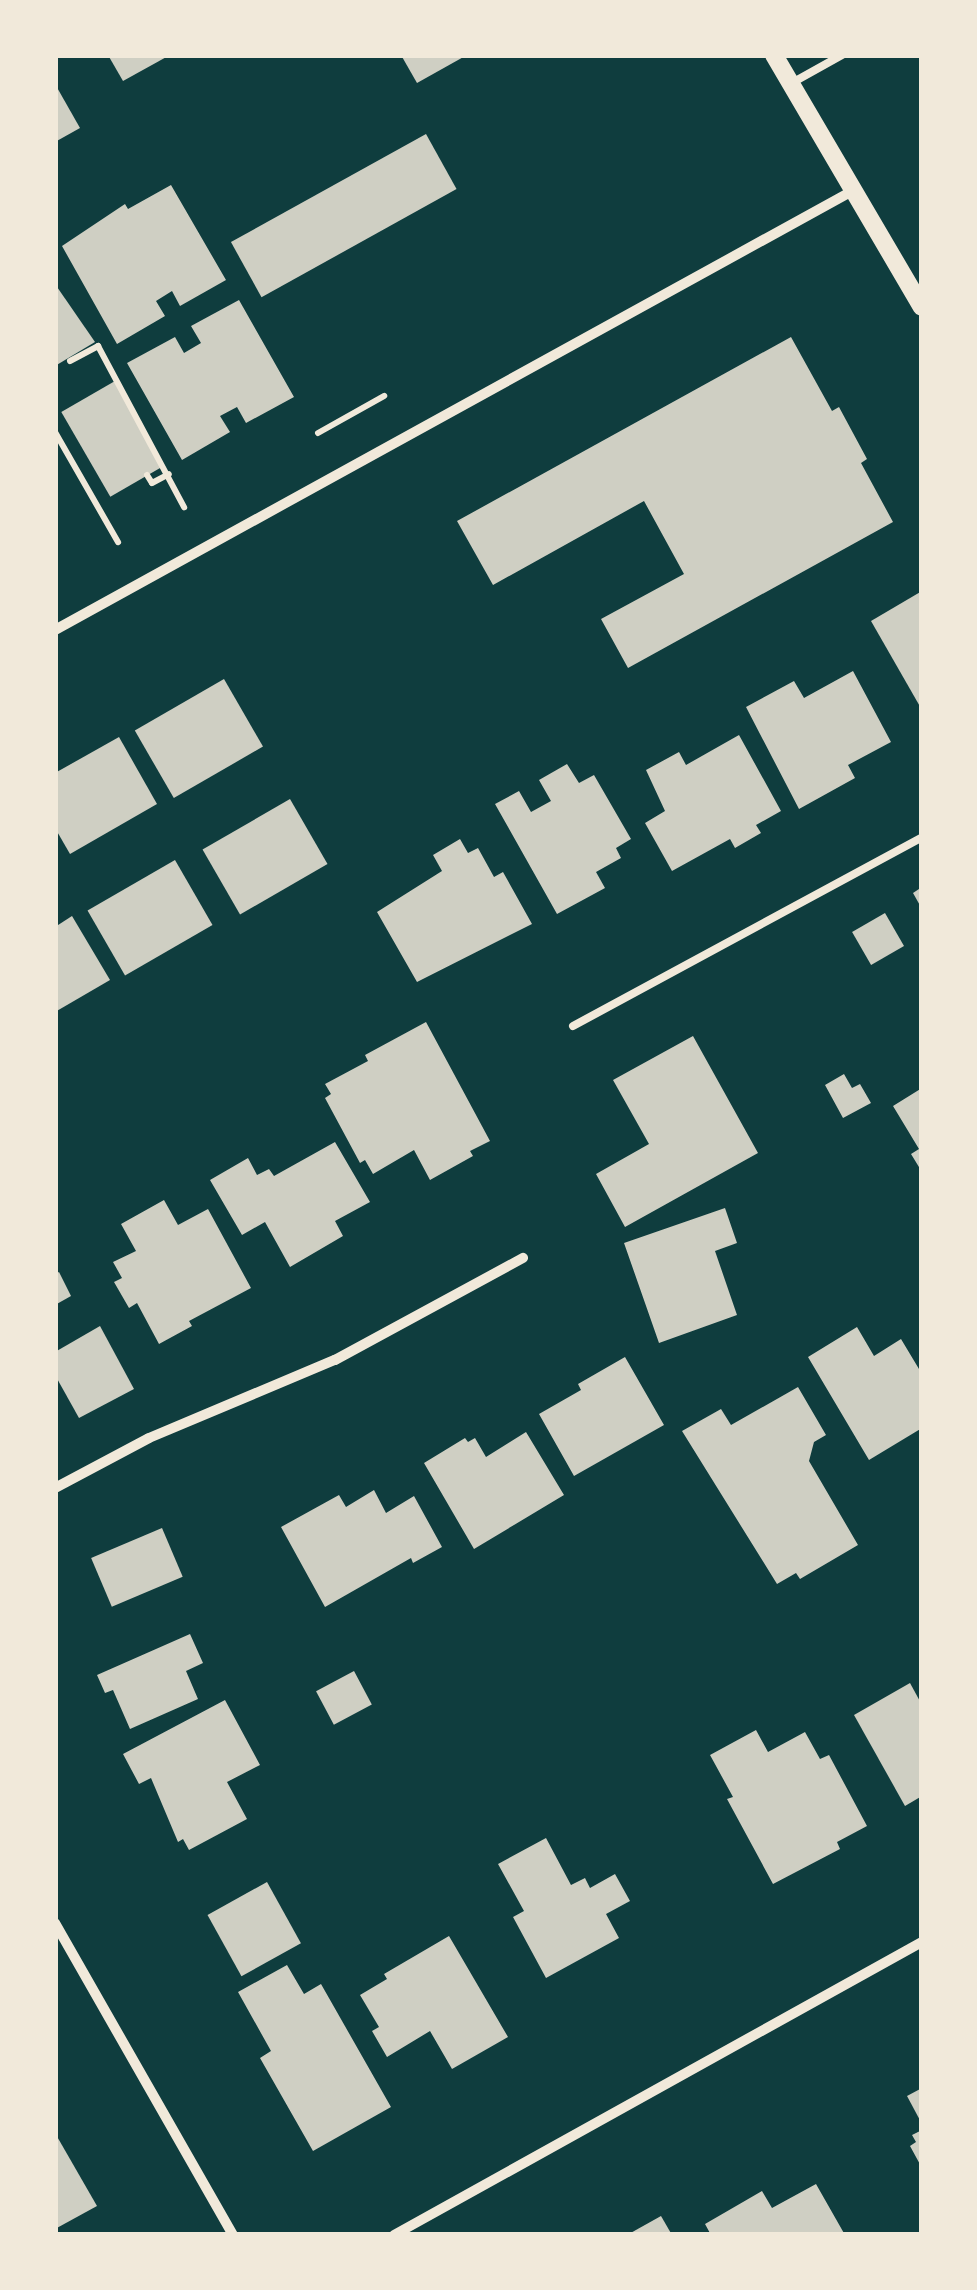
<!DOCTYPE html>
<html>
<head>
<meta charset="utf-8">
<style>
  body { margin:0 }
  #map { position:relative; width:977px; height:2290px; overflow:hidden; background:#0f3d3e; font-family:Roboto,sans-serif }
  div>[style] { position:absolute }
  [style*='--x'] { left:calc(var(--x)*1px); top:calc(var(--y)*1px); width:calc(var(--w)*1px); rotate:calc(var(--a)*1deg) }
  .building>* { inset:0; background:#cfcfc3; transform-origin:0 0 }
  .path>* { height:6px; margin:-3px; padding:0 3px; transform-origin:3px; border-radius:3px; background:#f1e9da }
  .service>* { height:8px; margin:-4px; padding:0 4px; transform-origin:4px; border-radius:4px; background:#f1e9da }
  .minor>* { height:10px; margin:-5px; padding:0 5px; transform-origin:5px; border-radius:5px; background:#f1e9da }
  .tertiary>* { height:18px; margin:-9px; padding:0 9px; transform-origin:9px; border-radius:9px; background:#f1e9da }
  span { translate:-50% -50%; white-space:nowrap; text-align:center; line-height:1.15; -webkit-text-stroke:9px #f1e9da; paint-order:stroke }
  .frame { position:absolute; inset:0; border:58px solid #f1e9da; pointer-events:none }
</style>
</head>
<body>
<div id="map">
  <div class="building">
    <div style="clip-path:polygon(108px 55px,170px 55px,123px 81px)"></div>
    <div style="clip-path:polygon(401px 55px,467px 55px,417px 83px)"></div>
    <div style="clip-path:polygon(55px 84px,80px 128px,55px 142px)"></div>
    <div style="left:426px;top:134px;width:63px;height:223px;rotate:61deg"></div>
    <div style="clip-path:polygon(171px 185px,226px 280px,180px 306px,172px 291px,156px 301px,165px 316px,117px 344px,62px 246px,125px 204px,128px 209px)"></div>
    <div style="clip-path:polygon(55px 284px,95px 342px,55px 366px)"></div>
    <div style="clip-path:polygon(239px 300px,294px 397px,246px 423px,237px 407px,220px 416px,230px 432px,182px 460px,127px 363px,175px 337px,184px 353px,201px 343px,191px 326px)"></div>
    <div style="clip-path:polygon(791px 337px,832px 411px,839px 407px,867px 459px,861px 463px,893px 522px,628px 668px,601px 619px,684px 574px,644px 501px,493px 585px,457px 521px)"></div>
    <div style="left:115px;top:381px;width:98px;height:62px;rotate:60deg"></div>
    <div style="clip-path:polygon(922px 591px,922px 710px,871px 621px)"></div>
    <div style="clip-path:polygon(853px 671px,891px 742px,848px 765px,855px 778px,799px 809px,746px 707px,794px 681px,804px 698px)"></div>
    <div style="left:224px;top:679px;width:78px;height:103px;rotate:60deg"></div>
    <div style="clip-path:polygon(739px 735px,781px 811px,756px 825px,761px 833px,735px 848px,730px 839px,672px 871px,645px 823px,665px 811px,646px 770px,679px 752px,686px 765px)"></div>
    <div style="clip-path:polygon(119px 737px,157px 804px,70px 854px,55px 828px,55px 773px)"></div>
    <div style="clip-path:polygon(567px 764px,579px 783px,594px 775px,631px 839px,616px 848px,621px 858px,596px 872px,605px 888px,557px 914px,495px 804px,519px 791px,531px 812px,551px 801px,539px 780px)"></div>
    <div style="left:290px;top:799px;width:75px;height:101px;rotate:60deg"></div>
    <div style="clip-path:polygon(460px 839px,468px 853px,478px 848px,494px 877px,503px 872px,532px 924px,417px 982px,377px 912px,442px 871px,433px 855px)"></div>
    <div style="left:175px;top:860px;width:75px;height:101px;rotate:60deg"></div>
    <div style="clip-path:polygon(922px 887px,922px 909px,913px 893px)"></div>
    <div style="left:885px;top:913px;width:38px;height:38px;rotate:60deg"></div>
    <div style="clip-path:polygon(72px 916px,110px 980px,55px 1012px,55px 927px)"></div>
    <div style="clip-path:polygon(426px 1022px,490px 1141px,470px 1151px,473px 1156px,430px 1180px,414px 1150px,373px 1174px,365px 1160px,360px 1163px,325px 1098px,331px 1094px,325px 1084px,368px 1061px,365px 1055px)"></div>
    <div style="clip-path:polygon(693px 1036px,758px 1153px,625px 1227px,596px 1174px,649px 1144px,613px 1080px)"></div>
    <div style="clip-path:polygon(844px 1074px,852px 1088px,860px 1084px,871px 1103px,843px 1118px,825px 1085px)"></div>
    <div style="clip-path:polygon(922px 1088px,922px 1172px,911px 1154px,919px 1149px,893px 1106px)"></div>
    <div style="clip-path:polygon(335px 1142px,370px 1202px,335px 1221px,343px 1236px,290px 1267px,265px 1222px,242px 1235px,210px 1180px,248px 1158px,257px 1175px,269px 1169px,274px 1176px)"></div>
    <div style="clip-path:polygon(164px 1200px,178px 1225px,208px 1209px,251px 1288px,189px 1321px,192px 1326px,159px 1344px,137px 1303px,129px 1308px,114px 1282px,122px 1278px,113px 1262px,136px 1251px,121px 1224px)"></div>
    <div style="clip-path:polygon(725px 1208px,737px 1243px,715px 1251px,737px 1315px,659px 1343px,624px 1243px)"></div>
    <div style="clip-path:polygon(59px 1272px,71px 1296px,55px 1305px,55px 1274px)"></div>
    <div style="clip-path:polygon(100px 1326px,134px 1389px,79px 1418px,55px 1375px,55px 1352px)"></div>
    <div style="clip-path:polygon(857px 1327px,874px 1356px,901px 1339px,922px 1374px,922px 1428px,869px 1460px,808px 1357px)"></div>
    <div style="clip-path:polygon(625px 1357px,664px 1425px,574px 1476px,539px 1414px,581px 1390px,578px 1384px)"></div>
    <div style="clip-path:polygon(798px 1387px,826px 1435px,814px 1442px,809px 1461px,858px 1545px,800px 1579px,796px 1573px,777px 1584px,682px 1431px,721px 1409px,731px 1425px)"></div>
    <div style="clip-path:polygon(526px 1432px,564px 1495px,474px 1549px,424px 1463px,465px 1438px,468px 1442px,475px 1438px,486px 1457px)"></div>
    <div style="clip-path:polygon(374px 1490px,386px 1513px,414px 1496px,442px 1547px,413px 1563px,411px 1558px,325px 1607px,281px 1527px,339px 1495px,346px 1507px)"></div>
    <div style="left:162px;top:1528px;width:53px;height:77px;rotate:67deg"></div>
    <div style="clip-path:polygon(190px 1634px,203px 1663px,186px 1671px,198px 1699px,130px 1729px,113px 1690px,105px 1693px,97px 1675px)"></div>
    <div style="left:354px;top:1671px;width:38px;height:43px;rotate:62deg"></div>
    <div style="clip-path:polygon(910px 1683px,922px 1705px,922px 1796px,905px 1806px,854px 1715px)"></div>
    <div style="clip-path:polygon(225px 1700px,260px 1765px,227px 1782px,247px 1819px,189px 1850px,183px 1839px,178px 1842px,151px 1778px,139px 1784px,123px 1754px)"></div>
    <div style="clip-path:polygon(756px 1730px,768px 1752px,805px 1732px,820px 1759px,829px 1755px,867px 1826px,837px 1842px,840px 1849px,773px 1884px,727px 1799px,733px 1797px,710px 1755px)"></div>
    <div style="clip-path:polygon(546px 1838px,571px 1885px,585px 1878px,590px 1888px,615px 1874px,630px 1901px,606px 1914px,619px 1938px,546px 1978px,513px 1917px,524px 1911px,498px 1864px)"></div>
    <div style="left:267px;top:1882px;width:70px;height:68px;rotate:61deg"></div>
    <div style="clip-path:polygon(449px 1936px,508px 2037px,452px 2069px,430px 2031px,387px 2057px,372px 2031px,379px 2027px,360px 1995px,387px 1979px,384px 1974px)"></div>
    <div style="clip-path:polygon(287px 1965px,304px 1994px,321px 1984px,391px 2107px,313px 2151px,260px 2058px,271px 2051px,238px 1992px)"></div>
    <div style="clip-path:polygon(922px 2088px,922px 2124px,907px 2096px)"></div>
    <div style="clip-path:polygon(922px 2130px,922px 2168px,910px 2146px,916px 2142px,912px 2135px)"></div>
    <div style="clip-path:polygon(55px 2133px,97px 2206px,55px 2229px)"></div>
    <div style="clip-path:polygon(816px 2184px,845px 2235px,711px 2235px,705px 2224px,762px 2191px,772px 2208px)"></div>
    <div style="clip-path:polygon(661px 2216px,672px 2235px,627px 2235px)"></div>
  </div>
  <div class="path">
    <div style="--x:70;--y:361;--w:32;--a:-28"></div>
    <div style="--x:98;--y:346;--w:183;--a:61.9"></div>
    <div style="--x:55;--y:432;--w:127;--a:60.2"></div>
    <div style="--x:318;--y:433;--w:76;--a:-29.3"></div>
    <div style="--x:147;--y:475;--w:9;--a:58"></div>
    <div style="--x:152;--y:483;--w:19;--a:-28"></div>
  </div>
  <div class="service">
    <div style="--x:790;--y:84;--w:60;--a:-29.1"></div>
    <div style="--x:573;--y:1026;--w:397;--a:-28.4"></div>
  </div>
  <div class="minor">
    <div style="--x:55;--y:630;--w:912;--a:-28.84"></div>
    <div style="--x:55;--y:1488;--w:106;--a:-28"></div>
    <div style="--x:149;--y:1438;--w:202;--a:-22.8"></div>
    <div style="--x:335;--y:1360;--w:214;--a:-28.5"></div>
    <div style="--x:55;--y:1923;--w:359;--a:60.3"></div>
    <div style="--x:394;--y:2235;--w:604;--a:-29.03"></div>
  </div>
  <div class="tertiary">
    <div style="--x:774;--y:55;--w:292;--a:59.6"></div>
  </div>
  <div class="frame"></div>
</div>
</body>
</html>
